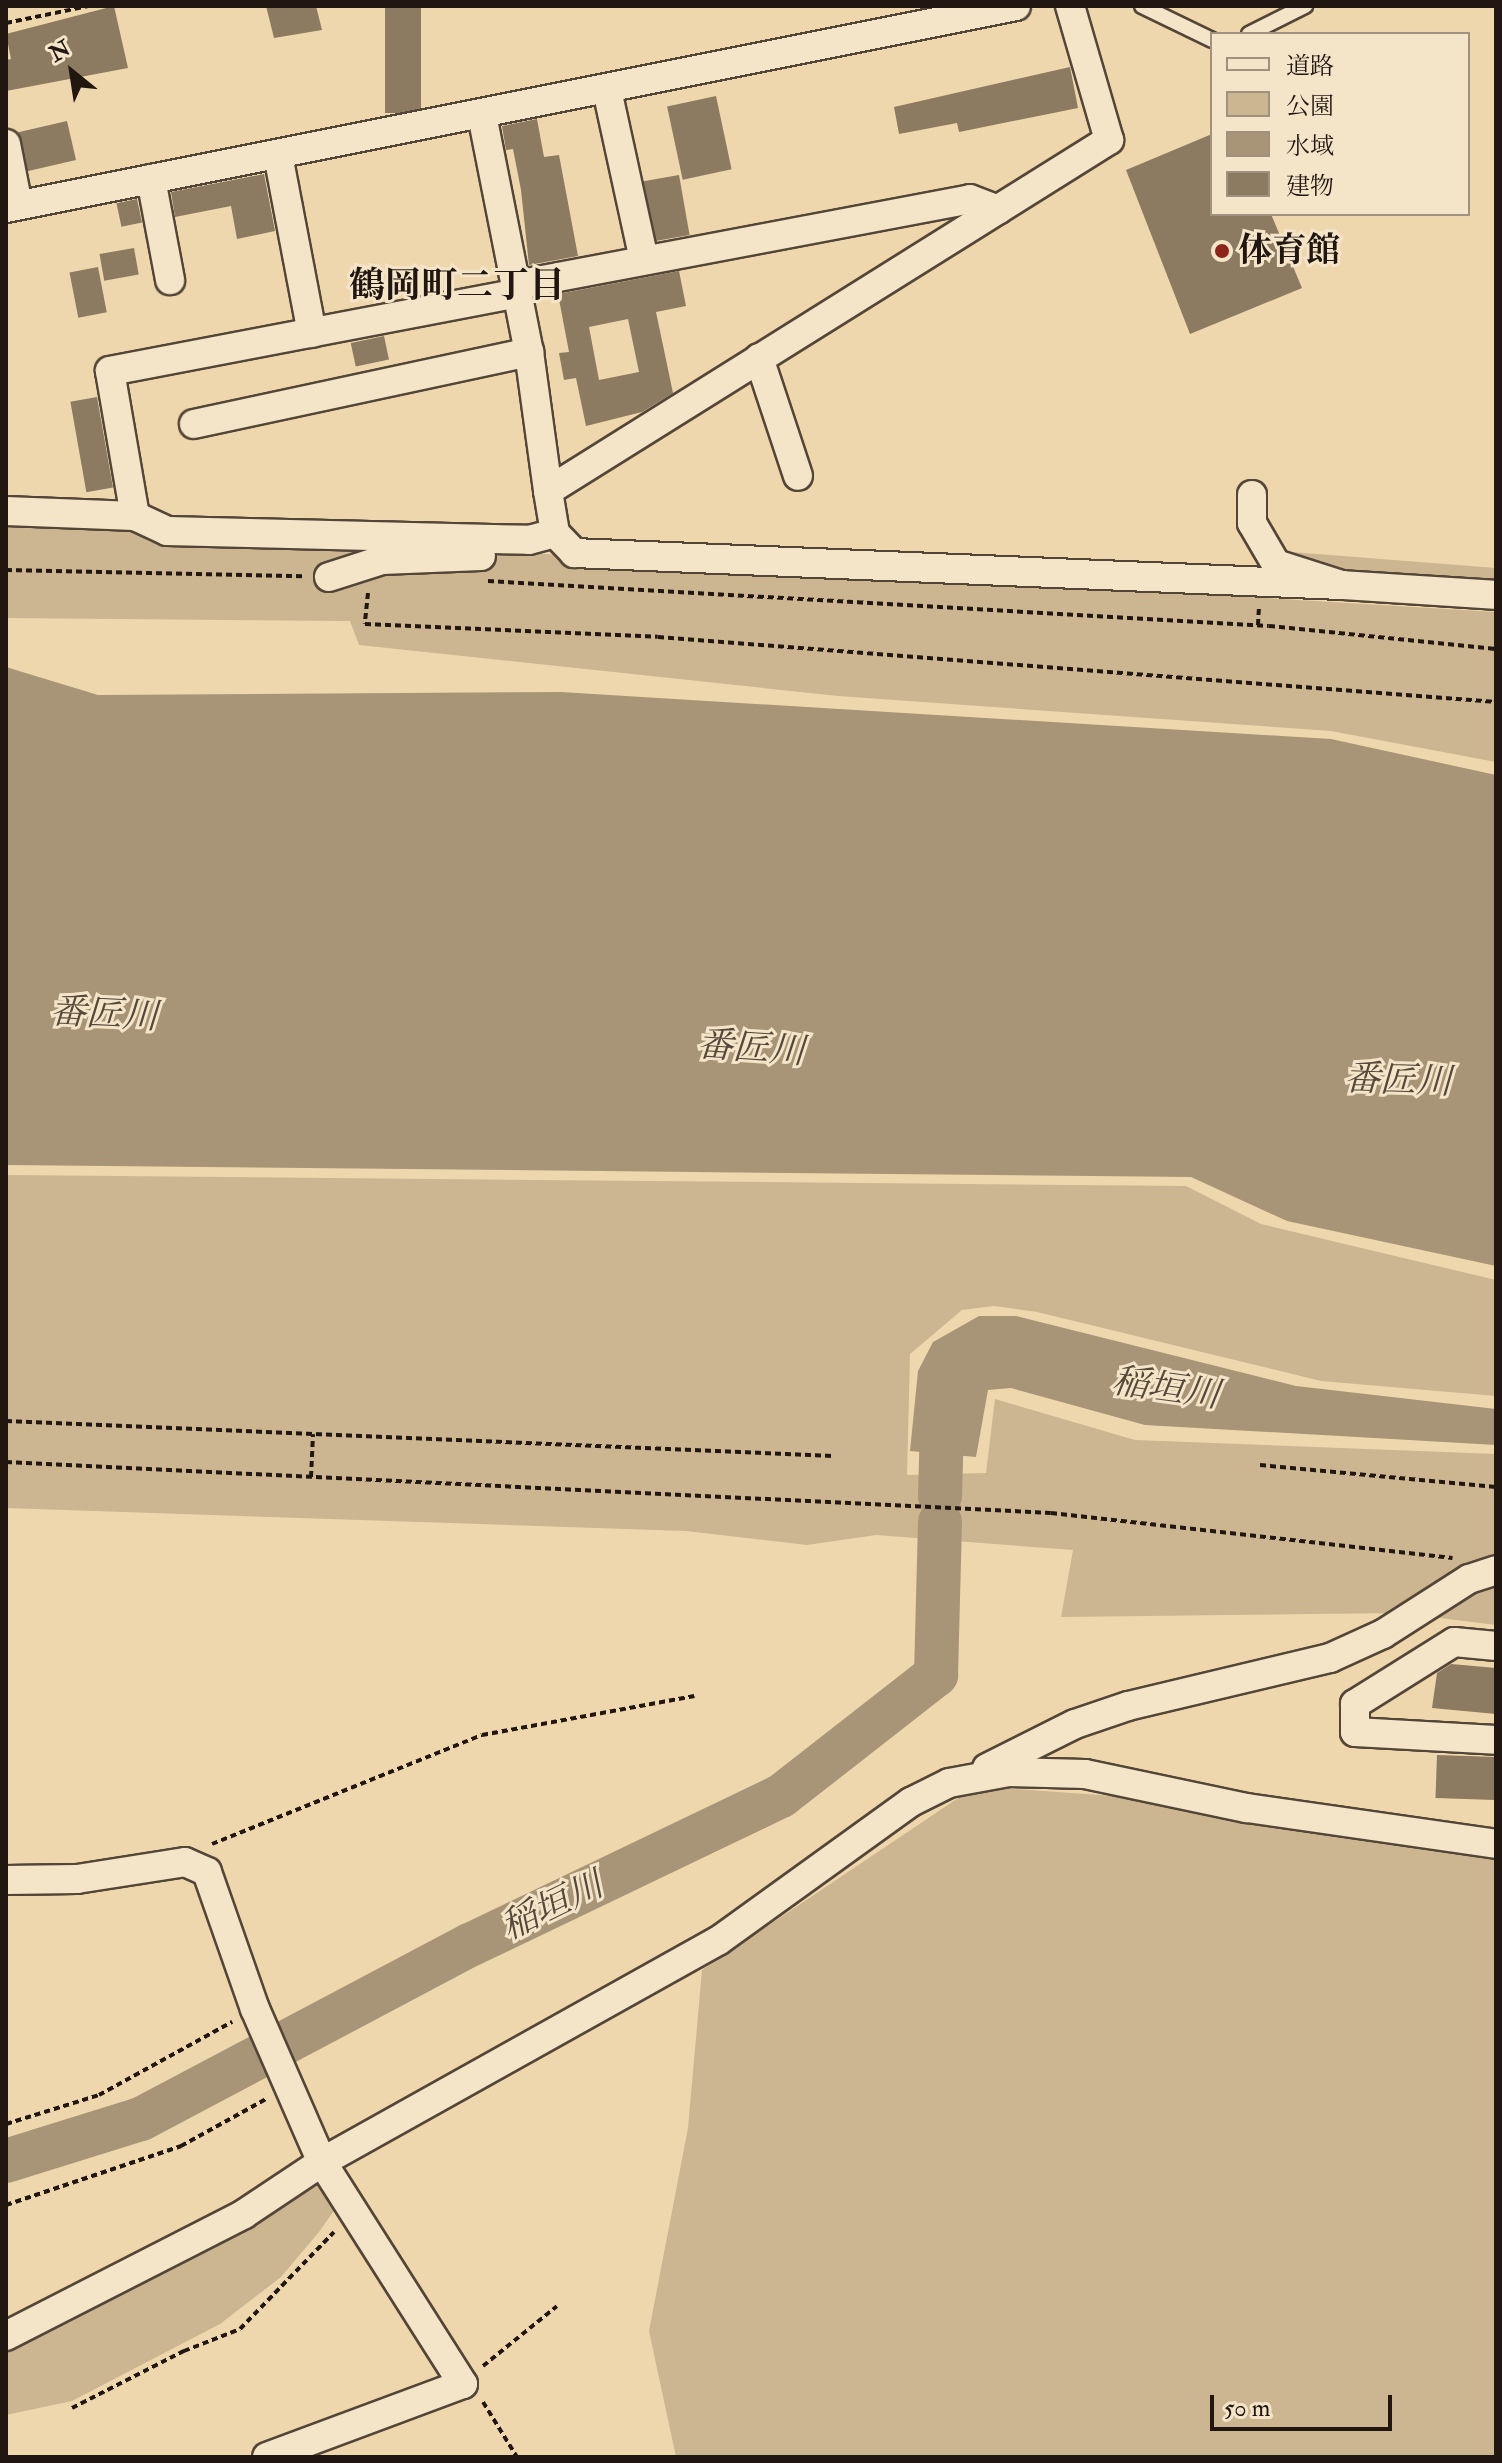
<!DOCTYPE html>
<html>
<head>
<meta charset="utf-8">
<style>
  body { margin:0 }
  #map { position:relative; width:1502px; height:2463px; overflow:hidden; background:#eed7ac; font-family:"IM FELL Double Pica","Noto Serif JP",serif }
  div>[style] { position:absolute }
  [style*='--x'] { left:calc(var(--x)*1px); top:calc(var(--y)*1px); width:calc(var(--w)*1px); rotate:calc(var(--a)*1deg) }
  .green>* { inset:0; background:#cbb691 }
  .water>* { inset:0; background:#a89577 }
  .river>* { height:44px; margin:-22px; padding:0 22px; transform-origin:22px; border-radius:22px; background:#a89577 }
  .building>* { inset:0; background:#8c7a61; transform-origin:0 0 }
  .path>* { height:4px; margin-top:-2px; transform-origin:0; background:repeating-linear-gradient(90deg,#211610 0 6px,transparent 0 10px) }
  .roads { filter:drop-shadow(2px 0 #544637) drop-shadow(-2px 0 #544637) drop-shadow(0 2px #544637) drop-shadow(0 -2px #544637) }
  .service>* { height:14px; margin:-7px; padding:0 7px; transform-origin:7px; border-radius:7px; background:#f4e5c9 }
  .minor>* { height:28px; margin:-14px; padding:0 14px; transform-origin:14px; border-radius:14px; background:#f4e5c9 }
  .dots>* { width:22px; height:22px; translate:-50% -50%; box-sizing:border-box; border:4px solid #f4e5c9; border-radius:50% }
  span { translate:-50% -50%; white-space:nowrap; text-align:center; line-height:1.15; -webkit-text-stroke:6px #f4e5c9; paint-order:stroke }
  .poi-label { font-size:34px; color:#211610; font-weight:700 }
  .left { translate:0 -50%; text-align:left }
  .neighbourhood-label { font-size:36px; color:#211610; font-weight:700 }
  .water-label { font-size:36px; color:#574939; font-style:italic }
  .frame { position:absolute; inset:0; border:8px solid #211610; pointer-events:none }
  .legend { position:absolute; left:1210px; top:32px; width:260px; height:184px; box-sizing:border-box; background:#f4e5c9; border:2px solid #a0927f; margin:0; padding:10px 14px; list-style:none; font-size:24px; color:#211610 }
  .legend li { display:flex; align-items:center; gap:16px; height:40px }
  .legend b { width:40px; border:2px solid #a0927f }
  .north { position:absolute; left:32px; top:32px; width:80px; height:80px; -webkit-text-stroke:6px #f4e5c9; paint-order:stroke; rotate:330deg; font-size:22px; font-weight:700; line-height:32px; text-align:center; color:#211610 }
  .north::after { content:''; display:block; margin:auto; width:28px; height:36px; background:#211610; clip-path:polygon(50% 0,100% 100%,50% 72%,0 100%) }
  .scale { position:absolute; left:1210px; top:2395px; width:182px; height:36px; box-sizing:border-box; border:4px solid #211610; border-top:0; padding-left:10px; font-size:24px; line-height:28px; white-space:nowrap; color:#211610; -webkit-text-stroke:6px #f4e5c9; paint-order:stroke }
</style>
</head>
<body>
<div id="map">
  <div class="green">
    <div style="clip-path:polygon(6px 521px,1496px 612px,1496px 762px,1331px 731px,838px 696px,359px 645px,350px 621px,6px 618px)"></div>
    <div style="clip-path:polygon(1279px 551px,1496px 568px,1496px 586px,1348px 574px)"></div>
    <div style="clip-path:polygon(6px 1175px,1186px 1186px,1261px 1224px,1496px 1280px,1496px 1396px,1321px 1381px,1037px 1312px,994px 1306px,962px 1310px,910px 1354px,907px 1475px,986px 1473px,995px 1399px,1135px 1440px,1496px 1454px,1496px 1625px,1400px 1613px,1061px 1617px,1073px 1550px,876px 1535px,807px 1545px,686px 1531px,6px 1508px)"></div>
    <div style="clip-path:polygon(976px 1786px,1141px 1798px,1496px 1857px,1496px 2457px,676px 2457px,649px 2331px,688px 2128px,702px 1970px)"></div>
    <div style="clip-path:polygon(321px 2179px,338px 2205px,319px 2232px,281px 2277px,220px 2324px,72px 2401px,6px 2415px,6px 2348px)"></div>
  </div>
  <div class="water">
    <div style="clip-path:polygon(6px 667px,98px 695px,561px 692px,1331px 739px,1496px 775px,1496px 1266px,1287px 1221px,1191px 1177px,6px 1165px)"></div>
    <div style="clip-path:polygon(979px 1316px,1016px 1316px,1296px 1386px,1496px 1409px,1496px 1445px,1145px 1425px,1011px 1388px,988px 1390px,976px 1457px,910px 1451px,918px 1371px,933px 1342px)"></div>
  </div>
  <div class="river">
    <div style="--x:940;--y:1496;--w:73;--a:-88.4"></div>
    <div style="--x:942;--y:1423;--w:29;--a:-56"></div>
    <div style="--x:6;--y:2161;--w:141;--a:-17.3"></div>
    <div style="--x:141;--y:2119;--w:372;--a:-27.9"></div>
    <div style="--x:470;--y:1945;--w:345;--a:-25.6"></div>
    <div style="--x:781;--y:1796;--w:197;--a:-38"></div>
    <div style="--x:936;--y:1675;--w:153;--a:-88.5"></div>
  </div>
  <div class="building">
    <div style="clip-path:polygon(114px 6px,128px 68px,6px 91px,6px 60px,11px 59px,6px 34px)"></div>
    <div style="clip-path:polygon(266px 6px,316px 6px,322px 30px,274px 38px)"></div>
    <div style="left:385px;top:6px;width:36px;height:107px"></div>
    <div style="clip-path:polygon(1070px 67px,1078px 108px,959px 132px,957px 123px,899px 134px,894px 107px)"></div>
    <div style="left:716px;top:96px;width:75px;height:50px;rotate:78deg"></div>
    <div style="clip-path:polygon(537px 119px,544px 157px,559px 155px,578px 256px,529px 265px,521px 190px,513px 149px,506px 150px,502px 126px)"></div>
    <div style="left:67px;top:121px;width:40px;height:50px;rotate:77deg"></div>
    <div style="clip-path:polygon(1212px 134px,1212px 214px,1271px 214px,1302px 288px,1190px 334px,1126px 170px)"></div>
    <div style="clip-path:polygon(264px 174px,275px 231px,237px 239px,231px 206px,175px 217px,171px 192px)"></div>
    <div style="left:679px;top:175px;width:61px;height:36px;rotate:80deg"></div>
    <div style="left:137px;top:199px;width:24px;height:21px;rotate:78deg"></div>
    <div style="left:134px;top:248px;width:27px;height:35px;rotate:80deg"></div>
    <div style="left:98px;top:267px;width:46px;height:29px;rotate:79deg"></div>
    <div style="clip-path:polygon(evenodd,679px 271px,686px 306px,656px 312px,673px 393px,642px 412px,586px 426px,576px 378px,564px 380px,559px 353px,569px 352px,558px 294px,679px 271px,628px 319px,639px 372px,599px 380px,589px 327px,628px 319px)"></div>
    <div style="left:384px;top:336px;width:24px;height:34px;rotate:78deg"></div>
    <div style="left:97px;top:397px;width:92px;height:27px;rotate:80deg"></div>
    <div style="clip-path:polygon(1451px 1664px,1496px 1668px,1496px 1714px,1432px 1708px,1437px 1673px)"></div>
    <div style="left:1437px;top:1755px;width:59px;height:43px;rotate:2deg"></div>
  </div>
  <div class="path">
    <div style="--x:6;--y:23;--w:85;--a:-11.6"></div>
    <div style="--x:6;--y:570;--w:298;--a:1.2"></div>
    <div style="--x:488;--y:581;--w:782;--a:3.3"></div>
    <div style="--x:1269;--y:626;--w:228;--a:5.8"></div>
    <div style="--x:368;--y:593;--w:31;--a:96"></div>
    <div style="--x:365;--y:624;--w:293;--a:2.5"></div>
    <div style="--x:658;--y:637;--w:841;--a:4.44"></div>
    <div style="--x:1258;--y:625;--w:17;--a:-87"></div>
    <div style="--x:6;--y:1421;--w:828;--a:2.42"></div>
    <div style="--x:6;--y:1462;--w:1046;--a:2.79"></div>
    <div style="--x:1051;--y:1513;--w:404;--a:6.4"></div>
    <div style="--x:1260;--y:1465;--w:237;--a:5.3"></div>
    <div style="--x:311;--y:1477;--w:43;--a:-87.3"></div>
    <div style="--x:212;--y:1844;--w:291;--a:-22"></div>
    <div style="--x:482;--y:1735;--w:216;--a:-10.4"></div>
    <div style="--x:6;--y:2124;--w:97;--a:-17.3"></div>
    <div style="--x:99;--y:2095;--w:152;--a:-28.8"></div>
    <div style="--x:6;--y:2205;--w:185;--a:-18.6"></div>
    <div style="--x:181;--y:2146;--w:97;--a:-28.9"></div>
    <div style="--x:483;--y:2366;--w:95;--a:-39"></div>
    <div style="--x:483;--y:2402;--w:65;--a:58.3"></div>
    <div style="--x:72;--y:2408;--w:126;--a:-27"></div>
    <div style="--x:184;--y:2351;--w:60;--a:-21.4"></div>
    <div style="--x:240;--y:2329;--w:135;--a:-45.9"></div>
  </div>
  <div class="roads">
    <div class="service">
      <div style="--x:1142;--y:6;--w:78;--a:25.9"></div>
      <div style="--x:1249;--y:34;--w:63;--a:-26.6"></div>
    </div>
    <div class="minor">
      <div style="--x:607;--y:90;--w:174;--a:77.7"></div>
      <div style="--x:482;--y:115;--w:242;--a:78.8"></div>
      <div style="--x:529;--y:352;--w:140;--a:82.2"></div>
      <div style="--x:548;--y:491;--w:662;--a:-32.03"></div>
      <div style="--x:1109;--y:140;--w:140;--a:-106.2"></div>
      <div style="--x:6;--y:144;--w:62;--a:78.9"></div>
      <div style="--x:278;--y:155;--w:181;--a:79.2"></div>
      <div style="--x:151;--y:179;--w:103;--a:79.3"></div>
      <div style="--x:6;--y:208;--w:1030;--a:-11.31"></div>
      <div style="--x:516;--y:285;--w:462;--a:-10.7"></div>
      <div style="--x:970;--y:199;--w:30;--a:21"></div>
      <div style="--x:759;--y:358;--w:124;--a:71.7"></div>
      <div style="--x:194;--y:424;--w:343;--a:-12.1"></div>
      <div style="--x:548;--y:491;--w:43;--a:80.5"></div>
      <div style="--x:555;--y:533;--w:28;--a:46"></div>
      <div style="--x:574;--y:553;--w:769;--a:2.39"></div>
      <div style="--x:1252;--y:495;--w:28;--a:90"></div>
      <div style="--x:1252;--y:523;--w:48;--a:59.7"></div>
      <div style="--x:1276;--y:564;--w:69;--a:17.7"></div>
      <div style="--x:1342;--y:585;--w:154;--a:3.7"></div>
      <div style="--x:6;--y:511;--w:129;--a:2.2"></div>
      <div style="--x:135;--y:516;--w:35;--a:25"></div>
      <div style="--x:167;--y:531;--w:362;--a:1.4"></div>
      <div style="--x:529;--y:540;--w:27;--a:-15"></div>
      <div style="--x:135;--y:516;--w:147;--a:-99.8"></div>
      <div style="--x:110;--y:371;--w:414;--a:-10.8"></div>
      <div style="--x:329;--y:577;--w:56;--a:-17.8"></div>
      <div style="--x:382;--y:560;--w:99;--a:-2.3"></div>
      <div style="--x:1496;--y:1646;--w:42;--a:-174.6"></div>
      <div style="--x:1454;--y:1642;--w:117;--a:147.9"></div>
      <div style="--x:1355;--y:1704;--w:28;--a:90"></div>
      <div style="--x:1355;--y:1732;--w:141;--a:3.2"></div>
      <div style="--x:987;--y:1768;--w:98;--a:-26.6"></div>
      <div style="--x:1075;--y:1724;--w:56;--a:-18.8"></div>
      <div style="--x:1128;--y:1706;--w:208;--a:-13.4"></div>
      <div style="--x:1330;--y:1658;--w:58;--a:-24.4"></div>
      <div style="--x:1383;--y:1634;--w:102;--a:-32.6"></div>
      <div style="--x:1469;--y:1579;--w:28;--a:-18"></div>
      <div style="--x:6;--y:1880;--w:71;--a:-0.8"></div>
      <div style="--x:77;--y:1879;--w:109;--a:-8.9"></div>
      <div style="--x:185;--y:1862;--w:24;--a:24"></div>
      <div style="--x:207;--y:1872;--w:145;--a:70.7"></div>
      <div style="--x:255;--y:2009;--w:167;--a:66.4"></div>
      <div style="--x:322;--y:2162;--w:263;--a:57.6"></div>
      <div style="--x:463;--y:2384;--w:209;--a:159.6"></div>
      <div style="--x:6;--y:2336;--w:267;--a:-27.1"></div>
      <div style="--x:244;--y:2214;--w:94;--a:-33.7"></div>
      <div style="--x:322;--y:2162;--w:453;--a:-29.2"></div>
      <div style="--x:718;--y:1941;--w:238;--a:-35.8"></div>
      <div style="--x:911;--y:1802;--w:42;--a:-26.6"></div>
      <div style="--x:949;--y:1783;--w:61;--a:-10.4"></div>
      <div style="--x:1009;--y:1772;--w:76;--a:1.5"></div>
      <div style="--x:1085;--y:1774;--w:166;--a:11.9"></div>
      <div style="--x:1247;--y:1808;--w:252;--a:8.2"></div>
    </div>
  </div>
  <div class="dots">
    <div style="left:1222px;top:251px;background:#8f2418"></div>
  </div>
  <div class="poi-label">
    <span class="left" style="left:1238px;top:251px">体育館</span>
  </div>
  <div class="neighbourhood-label">
    <span style="left:457px;top:286px">鶴岡町二丁目</span>
  </div>
  <div class="water-label">
    <span style="left:104px;top:1014px;rotate:3deg">番匠川</span>
    <span style="left:751px;top:1048px;rotate:4deg">番匠川</span>
    <span style="left:1398px;top:1080px;rotate:2deg">番匠川</span>
    <span style="left:1166px;top:1388px;rotate:8deg">稲垣川</span>
    <span style="left:552px;top:1906px;rotate:-26deg">稲垣川</span>
  </div>
  <div class="frame"></div>
  <ul class="legend">
  <li><b style="height:10px;background:#f4e5c9"></b>道路</li>
  <li><b style="height:22px;background:#cbb691"></b>公園</li>
  <li><b style="height:22px;background:#a89577"></b>水域</li>
  <li><b style="height:22px;background:#8c7a61"></b>建物</li>
  </ul>
  <div class="north">N</div>
  <div class="scale">50 m</div>
</div>
</body>
</html>
